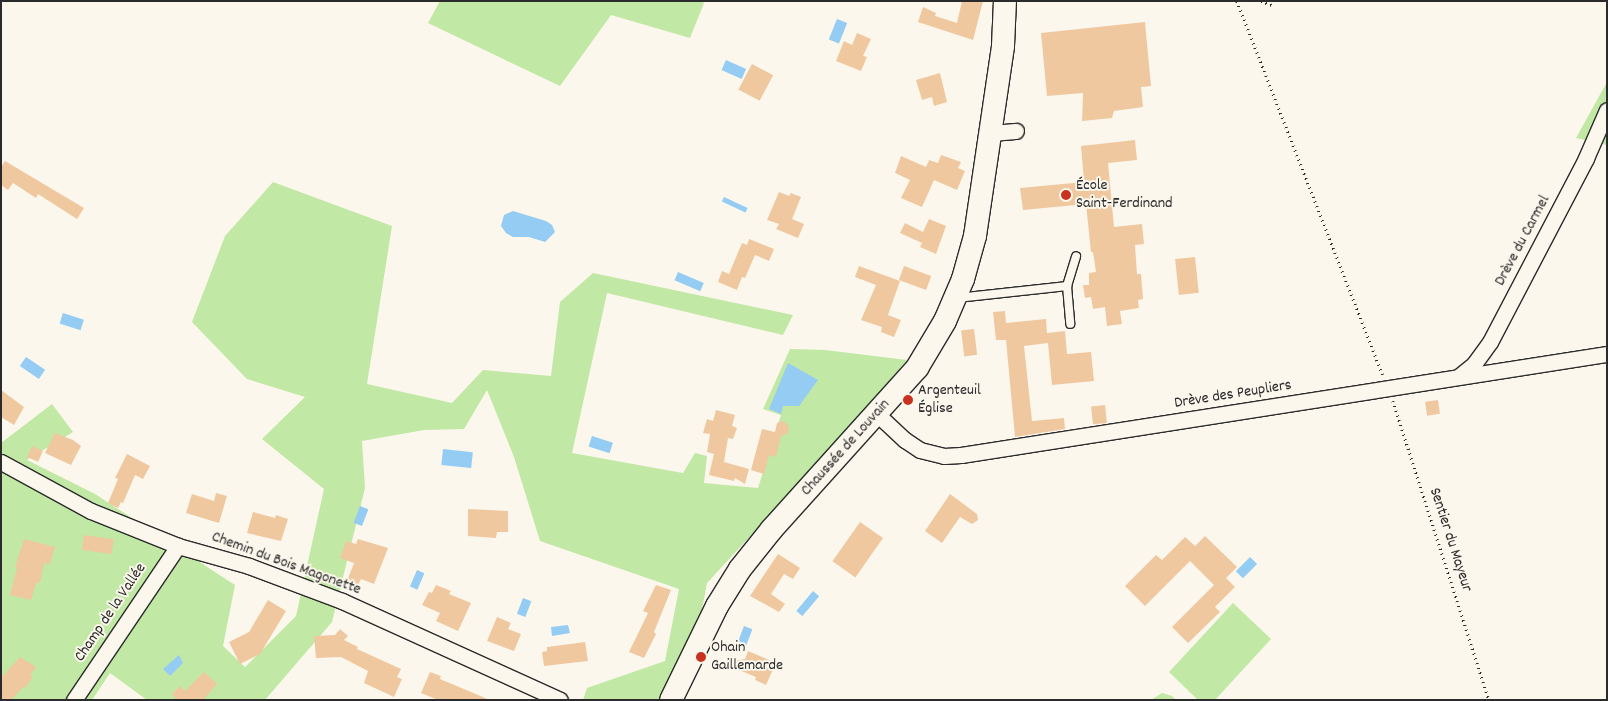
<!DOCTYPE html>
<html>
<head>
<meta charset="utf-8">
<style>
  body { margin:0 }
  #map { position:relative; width:1608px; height:701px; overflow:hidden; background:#fbf7ec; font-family:Dekko,sans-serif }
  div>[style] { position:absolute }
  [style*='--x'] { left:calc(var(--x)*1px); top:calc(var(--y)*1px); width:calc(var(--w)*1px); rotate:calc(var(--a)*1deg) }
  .green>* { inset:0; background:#c1e8a4 }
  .water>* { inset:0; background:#94ccf3; transform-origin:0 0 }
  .building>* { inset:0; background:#f0c8a0; transform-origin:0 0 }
  .path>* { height:2.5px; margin-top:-1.25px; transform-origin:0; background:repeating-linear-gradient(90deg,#2b2b2b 0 1px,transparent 0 5px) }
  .roads { filter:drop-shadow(1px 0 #2b2b2b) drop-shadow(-1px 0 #2b2b2b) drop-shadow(0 1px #2b2b2b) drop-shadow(0 -1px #2b2b2b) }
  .service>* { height:8px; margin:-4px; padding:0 4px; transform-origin:4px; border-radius:4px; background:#fbf7ec }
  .minor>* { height:15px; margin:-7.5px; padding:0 7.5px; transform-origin:7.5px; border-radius:7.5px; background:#fbf7ec }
  .secondary>* { height:22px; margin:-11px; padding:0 11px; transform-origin:11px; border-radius:11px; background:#fbf7ec }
  .dots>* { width:14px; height:14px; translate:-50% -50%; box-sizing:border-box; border:2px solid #fbf7ec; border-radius:50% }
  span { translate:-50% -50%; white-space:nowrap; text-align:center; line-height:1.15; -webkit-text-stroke:4px #fbf7ec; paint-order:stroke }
  .poi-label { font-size:16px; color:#2b2b2b }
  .left { translate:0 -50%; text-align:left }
  .street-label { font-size:16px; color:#2b2b2b }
  .frame { position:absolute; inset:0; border:2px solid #2b2b2b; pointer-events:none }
</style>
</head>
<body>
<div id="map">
  <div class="green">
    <div style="clip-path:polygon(440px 1px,701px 1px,704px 3px,690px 38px,611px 15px,560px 86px,428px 23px)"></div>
    <div style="clip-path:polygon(1607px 82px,1607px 145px,1576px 138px)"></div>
    <div style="clip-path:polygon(273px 182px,392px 226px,367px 384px,452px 403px,483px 370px,551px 376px,560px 302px,593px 273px,793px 315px,783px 335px,607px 293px,572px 453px,683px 473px,695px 453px,707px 456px,704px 483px,758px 488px,781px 415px,763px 409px,790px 349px,825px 350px,907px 360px,841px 438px,707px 583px,694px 651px,677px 700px,583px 700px,587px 688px,665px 661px,679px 589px,540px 541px,514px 457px,487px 390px,464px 429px,424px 430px,362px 441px,365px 488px,332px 622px,265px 700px,147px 700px,110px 673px,92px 700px,1px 700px,1px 443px,52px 404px,73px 432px,27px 460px,95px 494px,235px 585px,223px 646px,245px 667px,296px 616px,324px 489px,262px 439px,305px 397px,247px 379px,192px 322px,225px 236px)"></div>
    <div style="clip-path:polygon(1233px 603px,1271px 639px,1215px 700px,1198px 700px,1169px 672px)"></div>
    <div style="clip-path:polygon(1162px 693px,1172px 696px,1176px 700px,1151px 700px)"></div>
  </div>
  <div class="water">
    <div style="left:837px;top:19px;width:11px;height:22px;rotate:22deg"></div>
    <div style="left:726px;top:60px;width:22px;height:11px;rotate:24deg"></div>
    <div style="left:724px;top:197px;width:26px;height:5px;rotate:25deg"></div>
    <div style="clip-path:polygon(513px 211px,546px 221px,552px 225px,555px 232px,545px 242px,529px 237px,513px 237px,506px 233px,501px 226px,504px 215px)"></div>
    <div style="left:678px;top:272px;width:28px;height:9px;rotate:23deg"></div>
    <div style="left:63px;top:313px;width:22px;height:11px;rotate:18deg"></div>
    <div style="left:26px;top:357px;width:23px;height:11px;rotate:34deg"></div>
    <div style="clip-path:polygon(788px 363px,818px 380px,799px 406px,783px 406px,781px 414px,769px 409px)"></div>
    <div style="left:592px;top:436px;width:22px;height:11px;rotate:18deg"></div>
    <div style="left:443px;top:449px;width:30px;height:16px;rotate:6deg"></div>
    <div style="left:360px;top:506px;width:9px;height:18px;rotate:21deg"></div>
    <div style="left:1250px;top:557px;width:10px;height:20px;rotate:45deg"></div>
    <div style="left:417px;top:570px;width:8px;height:18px;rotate:23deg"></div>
    <div style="left:813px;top:591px;width:8px;height:26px;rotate:40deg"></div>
    <div style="left:523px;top:598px;width:9px;height:17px;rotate:21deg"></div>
    <div style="clip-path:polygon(568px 625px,570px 633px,552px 636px,551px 627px)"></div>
    <div style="left:744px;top:626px;width:9px;height:18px;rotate:21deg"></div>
    <div style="clip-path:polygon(179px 655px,183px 663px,170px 676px,163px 669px)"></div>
  </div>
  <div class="building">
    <div style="clip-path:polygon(962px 1px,983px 1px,973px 40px,918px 22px,923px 7px,936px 13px,935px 16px,957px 23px)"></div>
    <div style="clip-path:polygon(1145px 22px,1151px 86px,1141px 87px,1143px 107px,1114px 111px,1112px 118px,1082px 121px,1083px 93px,1047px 96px,1041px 33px)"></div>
    <div style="clip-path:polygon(857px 33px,871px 39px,863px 56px,867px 57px,861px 71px,836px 61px,844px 41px,852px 45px)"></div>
    <div style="left:752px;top:64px;width:24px;height:29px;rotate:28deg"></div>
    <div style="clip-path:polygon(940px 73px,947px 102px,934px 106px,932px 97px,922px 100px,916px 80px)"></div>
    <div style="clip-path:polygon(1135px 140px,1137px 160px,1108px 163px,1114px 227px,1142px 224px,1144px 244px,1135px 245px,1137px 274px,1141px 274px,1143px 299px,1138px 300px,1139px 308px,1120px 311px,1122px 324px,1107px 326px,1105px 307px,1093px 309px,1091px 297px,1085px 298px,1083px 285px,1089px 285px,1089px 273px,1096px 272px,1093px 252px,1091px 252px,1086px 204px,1023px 210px,1020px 188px,1084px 182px,1081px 146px)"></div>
    <div style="clip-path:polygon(941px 155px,961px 162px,958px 168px,965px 171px,957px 190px,934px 180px,922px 207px,901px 198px,910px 180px,895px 173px,901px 156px,926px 167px,929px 160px,938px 163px)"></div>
    <div style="clip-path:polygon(5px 161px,84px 208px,77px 219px,38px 194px,36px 198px,13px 183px,8px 190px,1px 185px,1px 167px)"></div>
    <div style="clip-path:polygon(779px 192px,789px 196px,791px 193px,801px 197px,792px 219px,804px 224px,798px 238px,776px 229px,779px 224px,767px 220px)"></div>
    <div style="clip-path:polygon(929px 219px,946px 226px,936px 254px,920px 247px,922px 243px,900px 233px,905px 223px,923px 232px)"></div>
    <div style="clip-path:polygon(749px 239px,774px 249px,769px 261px,755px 255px,745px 278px,742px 277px,737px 290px,718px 282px,722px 271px,729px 274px,742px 243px,747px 245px)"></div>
    <div style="left:1195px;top:257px;width:36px;height:20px;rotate:84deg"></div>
    <div style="clip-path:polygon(859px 266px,900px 281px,888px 315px,901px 320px,894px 337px,881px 332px,882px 327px,861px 320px,876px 285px,855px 277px)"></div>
    <div style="left:904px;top:266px;width:29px;height:15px;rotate:20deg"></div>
    <div style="clip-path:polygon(1005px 311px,1006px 323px,1046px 319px,1047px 333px,1065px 331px,1067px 354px,1091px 352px,1094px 381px,1052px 385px,1048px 343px,1024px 346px,1032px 421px,1064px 418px,1065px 429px,1015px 437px,1006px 340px,996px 340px,993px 312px)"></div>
    <div style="left:974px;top:329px;width:26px;height:13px;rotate:83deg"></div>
    <div style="clip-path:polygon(1px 390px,24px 407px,14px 425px,1px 417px)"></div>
    <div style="left:1438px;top:400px;width:14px;height:13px;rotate:82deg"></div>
    <div style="left:1105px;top:405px;width:18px;height:14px;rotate:84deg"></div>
    <div style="clip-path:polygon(716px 410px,735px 415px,732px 426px,737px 428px,733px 439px,728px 438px,724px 462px,749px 469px,745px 484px,735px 478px,734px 481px,709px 475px,714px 454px,707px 452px,710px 434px,703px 433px,707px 419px,713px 421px)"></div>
    <div style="clip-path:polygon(782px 421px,786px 423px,789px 427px,788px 433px,781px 436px,776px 457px,769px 455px,764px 474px,751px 470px,762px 429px,775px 432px,777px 423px)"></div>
    <div style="clip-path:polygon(55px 433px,73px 440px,81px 446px,71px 465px,45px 453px)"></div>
    <div style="left:32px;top:446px;width:12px;height:12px;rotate:24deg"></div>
    <div style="clip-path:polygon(127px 454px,150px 466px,143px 479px,135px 475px,123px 503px,121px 502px,118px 508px,108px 503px,118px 479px,115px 478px)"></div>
    <div style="clip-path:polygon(216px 493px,227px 496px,219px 523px,186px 513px,192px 494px,214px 501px)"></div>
    <div style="clip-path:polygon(950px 494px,977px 514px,978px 520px,972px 524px,960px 517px,942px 543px,925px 531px)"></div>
    <div style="clip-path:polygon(468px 509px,508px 511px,508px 532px,497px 532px,496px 538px,468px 536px)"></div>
    <div style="clip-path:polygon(253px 512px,275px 518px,276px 515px,288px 519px,281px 541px,247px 533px)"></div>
    <div style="left:860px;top:522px;width:28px;height:48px;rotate:35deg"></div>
    <div style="left:84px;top:535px;width:30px;height:15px;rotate:8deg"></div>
    <div style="clip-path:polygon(1205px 536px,1237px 567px,1226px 578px,1235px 587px,1215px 607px,1220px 612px,1188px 643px,1172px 627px,1214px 585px,1190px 561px,1145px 606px,1125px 586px,1156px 555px,1162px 560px,1185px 537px,1195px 546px)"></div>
    <div style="clip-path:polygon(24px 539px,55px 547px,50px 564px,44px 563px,40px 583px,36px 583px,31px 600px,10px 595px,17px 568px,15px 567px)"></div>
    <div style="clip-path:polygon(358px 539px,388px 548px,374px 584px,361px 579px,358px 585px,347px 581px,354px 563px,340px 558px,346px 541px,356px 544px)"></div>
    <div style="clip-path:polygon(778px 554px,800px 568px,793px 579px,784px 574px,771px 594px,785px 604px,779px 612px,750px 596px)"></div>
    <div style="clip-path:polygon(436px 585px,451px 591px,449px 594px,471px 603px,458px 631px,436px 621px,440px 613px,422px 605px,429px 592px,432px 593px)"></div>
    <div style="clip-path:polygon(656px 585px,671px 590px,654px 632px,656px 634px,644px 658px,629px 652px,648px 613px,643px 611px)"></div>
    <div style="clip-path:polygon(268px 600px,286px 611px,260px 654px,240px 664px,229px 642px,249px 632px)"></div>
    <div style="clip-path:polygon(497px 617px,511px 623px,508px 629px,521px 634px,514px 651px,487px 641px)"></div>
    <div style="clip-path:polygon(340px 629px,348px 636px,344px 640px,358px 647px,357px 649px,401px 669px,397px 677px,402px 679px,394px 697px,364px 683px,368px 671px,341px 657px,316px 658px,314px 636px,335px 635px)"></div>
    <div style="clip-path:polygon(585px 642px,588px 661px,544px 666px,542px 652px,547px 651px,547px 647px)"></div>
    <div style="clip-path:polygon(748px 651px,776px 663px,766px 685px,755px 680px,756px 677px,722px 663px,745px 659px)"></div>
    <div style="clip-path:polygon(20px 657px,36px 667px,30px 675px,33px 677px,25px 688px,23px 687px,11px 700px,1px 700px,1px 678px)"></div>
    <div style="clip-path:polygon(204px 672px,217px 684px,203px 700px,177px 700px,172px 694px,180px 686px,185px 691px)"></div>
    <div style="clip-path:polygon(430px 672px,441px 676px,440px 679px,490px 700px,438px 700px,421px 693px)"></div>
  </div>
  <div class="path">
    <div style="--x:1237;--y:1;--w:401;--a:68.7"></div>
    <div style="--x:1261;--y:1;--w:14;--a:21"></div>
    <div style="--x:1393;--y:401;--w:314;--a:72.2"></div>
  </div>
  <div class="roads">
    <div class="service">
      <div style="--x:1067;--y:286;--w:31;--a:-73"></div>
      <div style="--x:957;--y:298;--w:111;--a:-6.2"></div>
      <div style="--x:1067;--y:286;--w:38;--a:85"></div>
    </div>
    <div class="minor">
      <div style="--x:991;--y:133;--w:25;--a:-5"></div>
      <div style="--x:1458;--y:377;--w:21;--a:-39"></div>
      <div style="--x:1474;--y:364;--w:27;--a:-54"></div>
      <div style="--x:1490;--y:342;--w:208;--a:-62.4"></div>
      <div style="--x:1586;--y:158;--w:52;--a:-66.4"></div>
      <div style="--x:877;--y:414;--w:38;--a:43"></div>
      <div style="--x:905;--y:440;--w:18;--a:34"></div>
      <div style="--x:920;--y:450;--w:25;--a:14"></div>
      <div style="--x:944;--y:456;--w:17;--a:-3"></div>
      <div style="--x:961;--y:455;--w:654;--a:-8.89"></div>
      <div style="--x:1;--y:462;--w:102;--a:28.6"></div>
      <div style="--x:91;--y:511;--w:94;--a:21.9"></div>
      <div style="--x:178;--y:546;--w:74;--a:15.7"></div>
      <div style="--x:249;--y:566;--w:99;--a:20.6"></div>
      <div style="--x:342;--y:601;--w:239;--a:24.4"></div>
      <div style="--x:74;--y:700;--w:186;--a:-56"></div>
    </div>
    <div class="secondary">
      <div style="--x:671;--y:700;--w:105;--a:-63.9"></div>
      <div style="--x:717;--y:606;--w:44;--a:-58.1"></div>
      <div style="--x:740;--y:569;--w:51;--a:-51.3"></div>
      <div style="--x:772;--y:529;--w:217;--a:-48"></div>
      <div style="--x:917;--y:368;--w:55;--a:-59.2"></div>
      <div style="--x:945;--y:321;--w:46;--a:-66.8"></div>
      <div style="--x:963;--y:279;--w:45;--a:-74.4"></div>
      <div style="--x:975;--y:236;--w:192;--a:-81.6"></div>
      <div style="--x:1003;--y:46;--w:45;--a:-87.5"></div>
    </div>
  </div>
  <div class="dots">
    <div style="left:1066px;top:195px;background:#c8321e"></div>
    <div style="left:908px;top:400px;background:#c8321e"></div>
    <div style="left:701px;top:657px;background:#c8321e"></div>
  </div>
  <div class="poi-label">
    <span class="left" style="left:1076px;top:195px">École<br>Saint-Ferdinand</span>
    <span class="left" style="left:918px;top:400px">Argenteuil<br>Église</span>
    <span class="left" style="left:711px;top:657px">Ohain<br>Gaillemarde</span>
  </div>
  <div class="street-label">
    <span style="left:1523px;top:241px;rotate:-62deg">Drève du Carmel</span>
    <span style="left:1233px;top:395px;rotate:-9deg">Drève des Peupliers</span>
    <span style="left:846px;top:448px;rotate:-48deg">Chaussée de Louvain</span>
    <span style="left:1450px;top:540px;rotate:72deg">Sentier du Mayeur</span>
    <span style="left:286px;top:564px;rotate:20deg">Chemin du Bois Magonette</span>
    <span style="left:111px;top:613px;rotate:-56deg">Champ de la Vallée</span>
  </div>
  <div class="frame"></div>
</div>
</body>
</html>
